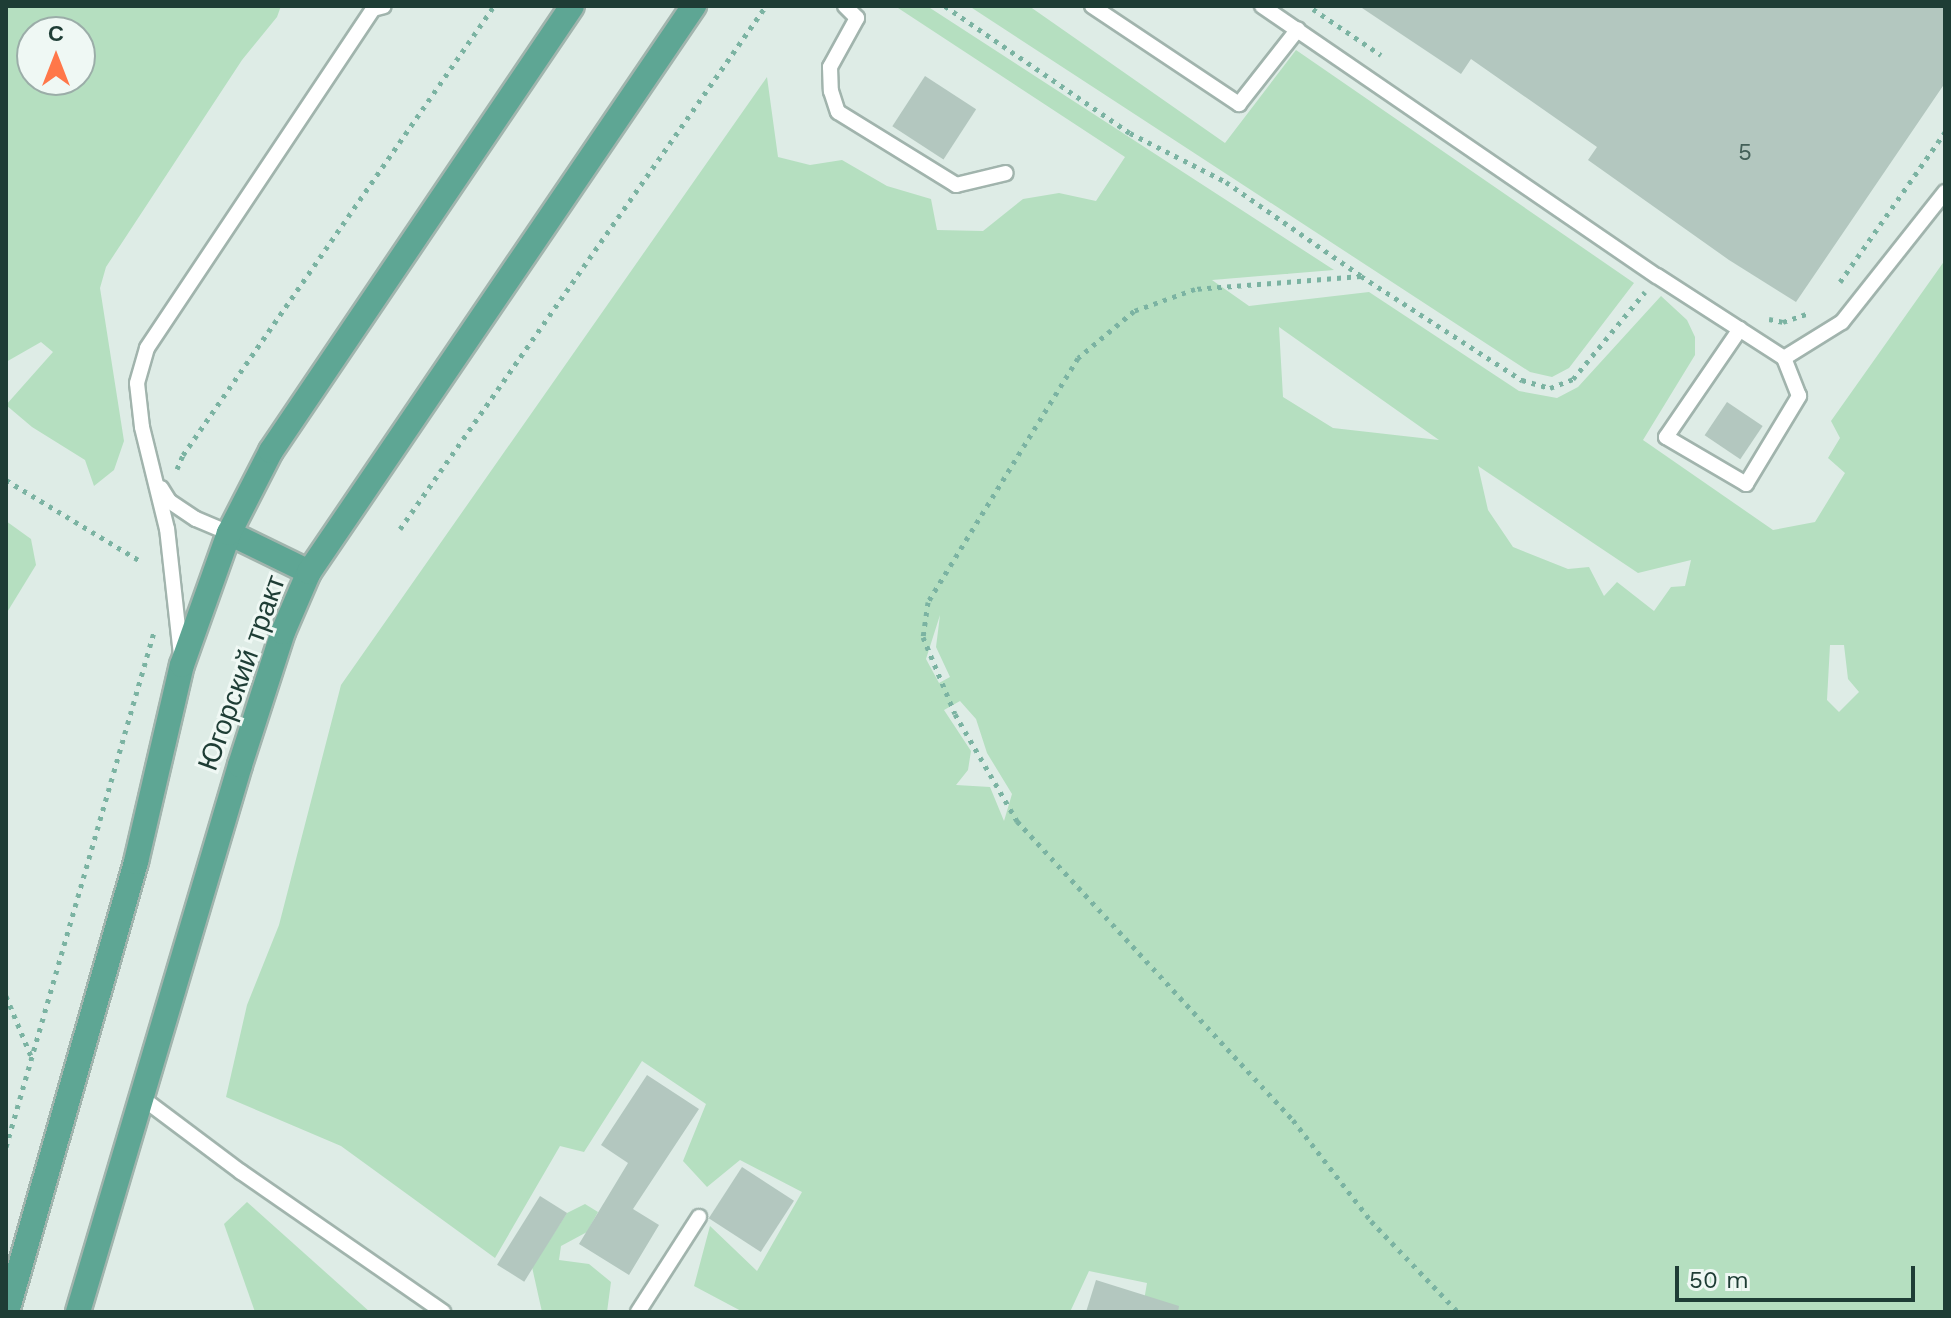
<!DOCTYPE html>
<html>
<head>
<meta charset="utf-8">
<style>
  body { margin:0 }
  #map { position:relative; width:1951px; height:1318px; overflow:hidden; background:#deece6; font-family:"Work Sans",sans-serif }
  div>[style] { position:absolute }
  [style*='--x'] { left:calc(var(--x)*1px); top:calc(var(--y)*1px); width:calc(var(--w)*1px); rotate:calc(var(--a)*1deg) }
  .green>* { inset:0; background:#b5dfc0 }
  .building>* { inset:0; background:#b3c7bf; transform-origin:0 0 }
  .path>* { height:5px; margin-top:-2.5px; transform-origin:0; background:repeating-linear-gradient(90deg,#7bb3a2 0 4px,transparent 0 10px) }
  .roads { filter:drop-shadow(2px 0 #a1b4ad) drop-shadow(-2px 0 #a1b4ad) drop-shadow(0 2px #a1b4ad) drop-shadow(0 -2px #a1b4ad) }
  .lane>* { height:14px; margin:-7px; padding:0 7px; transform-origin:7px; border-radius:7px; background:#fff }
  .primary>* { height:24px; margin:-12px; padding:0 12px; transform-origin:12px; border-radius:12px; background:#5ea694 }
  span { translate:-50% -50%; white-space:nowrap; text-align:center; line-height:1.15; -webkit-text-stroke:6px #eff8f4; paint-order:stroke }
  .number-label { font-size:24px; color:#436058 }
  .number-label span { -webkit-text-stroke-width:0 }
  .street-label { font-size:28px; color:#1e3d35 }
  .frame { position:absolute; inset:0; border:8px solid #1e3d35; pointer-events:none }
  .north { position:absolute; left:16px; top:16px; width:80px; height:80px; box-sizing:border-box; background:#eff8f4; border:2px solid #9bada8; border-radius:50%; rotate:0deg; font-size:22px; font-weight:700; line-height:32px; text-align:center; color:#1e3d35 }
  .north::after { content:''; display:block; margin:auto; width:28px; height:36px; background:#ff7749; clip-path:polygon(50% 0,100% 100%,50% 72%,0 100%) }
  .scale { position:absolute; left:1675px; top:1266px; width:240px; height:36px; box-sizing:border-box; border:4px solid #1e3d35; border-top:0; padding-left:10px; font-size:24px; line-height:28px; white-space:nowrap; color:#1e3d35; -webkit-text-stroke:6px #eff8f4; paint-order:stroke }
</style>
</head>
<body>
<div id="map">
  <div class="green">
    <div style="clip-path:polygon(evenodd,6px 6px,281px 6px,277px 17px,242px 60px,106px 267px,100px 288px,124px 441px,114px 470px,94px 486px,85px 460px,32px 427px,6px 405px,53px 352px,41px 342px,6px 362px,6px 6px,80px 32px,80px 80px,32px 80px,32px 32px,80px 32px)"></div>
    <div style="clip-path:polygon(evenodd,895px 6px,927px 6px,1334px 270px,1212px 280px,1249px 306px,1369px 292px,1519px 391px,1557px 398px,1578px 387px,1661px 296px,1687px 320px,1695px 337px,1695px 355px,1643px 440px,1773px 530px,1815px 522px,1845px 473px,1828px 458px,1840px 438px,1831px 421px,1945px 260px,1945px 1312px,1142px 1312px,1147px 1283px,1089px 1271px,1070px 1312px,743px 1312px,694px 1286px,710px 1226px,757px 1271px,802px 1192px,740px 1160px,707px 1187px,683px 1161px,706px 1104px,642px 1061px,584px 1152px,560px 1146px,495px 1258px,341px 1146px,226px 1097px,247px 1005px,279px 925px,341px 685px,767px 77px,778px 157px,810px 165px,842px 160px,887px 186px,931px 199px,937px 230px,983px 231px,1023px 199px,1059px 193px,1096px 201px,1125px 157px,895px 6px,1279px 327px,1439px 440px,1333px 428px,1283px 397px,1279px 327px,895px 6px,1478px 466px,1638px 573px,1691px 560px,1685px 586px,1671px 587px,1654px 611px,1617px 582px,1604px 596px,1589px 567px,1568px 569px,1513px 547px,1488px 510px,1478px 466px,895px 6px,940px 615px,936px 647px,950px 677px,939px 683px,926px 659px,940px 615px,895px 6px,1830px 645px,1844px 645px,1848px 679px,1859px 692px,1839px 712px,1827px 700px,1830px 645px,895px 6px,960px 701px,976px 719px,987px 753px,1012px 794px,1004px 821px,990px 787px,956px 785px,968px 770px,971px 751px,944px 710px,960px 701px)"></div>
    <div style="clip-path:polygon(969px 6px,1029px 6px,1225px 143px,1296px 50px,1634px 283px,1569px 368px,1552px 377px,1530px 372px)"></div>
    <div style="clip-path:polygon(6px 521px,31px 539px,36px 565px,6px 614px)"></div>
    <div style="clip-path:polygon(247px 1202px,370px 1312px,255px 1312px,224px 1224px)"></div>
    <div style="clip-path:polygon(585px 1204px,598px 1212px,587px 1232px,561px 1246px,559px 1260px,589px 1264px,611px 1282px,607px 1312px,542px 1312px,532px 1267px,567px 1213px)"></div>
  </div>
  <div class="building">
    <div style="clip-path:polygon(1359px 6px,1945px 6px,1945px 83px,1796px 302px,1729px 260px,1588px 160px,1597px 147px,1471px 59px,1461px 74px)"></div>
    <div style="left:925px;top:76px;width:61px;height:60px;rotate:33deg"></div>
    <div style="left:1727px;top:402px;width:43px;height:40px;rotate:34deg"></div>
    <div style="clip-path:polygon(647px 1075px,699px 1109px,633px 1209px,659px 1225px,629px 1275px,579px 1244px,628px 1163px,601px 1145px)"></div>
    <div style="left:742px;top:1167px;width:62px;height:61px;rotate:33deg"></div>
    <div style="left:540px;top:1196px;width:32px;height:81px;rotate:32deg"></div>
    <div style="clip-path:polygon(1096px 1280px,1179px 1306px,1178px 1312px,1086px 1312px)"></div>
  </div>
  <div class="path">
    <div style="--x:945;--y:6;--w:224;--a:34.5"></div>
    <div style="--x:1130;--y:133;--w:108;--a:27"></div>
    <div style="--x:1226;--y:182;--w:165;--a:34.8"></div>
    <div style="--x:1361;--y:276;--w:192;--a:32.9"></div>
    <div style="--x:1522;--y:380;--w:29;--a:16"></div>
    <div style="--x:1550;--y:388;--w:25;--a:-21"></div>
    <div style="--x:1573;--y:379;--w:113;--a:-50.4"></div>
    <div style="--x:1313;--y:9;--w:82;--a:34.1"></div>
    <div style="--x:1361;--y:276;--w:167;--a:175.5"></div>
    <div style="--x:1195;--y:289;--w:65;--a:160.2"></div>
    <div style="--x:1134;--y:311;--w:73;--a:140"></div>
    <div style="--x:1078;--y:358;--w:286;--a:121.6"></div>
    <div style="--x:928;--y:602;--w:35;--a:98"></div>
    <div style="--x:923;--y:637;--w:83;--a:67.4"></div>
    <div style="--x:955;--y:714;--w:124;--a:59.9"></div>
    <div style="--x:1017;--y:821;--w:407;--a:47.3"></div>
    <div style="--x:1293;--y:1120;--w:128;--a:52.3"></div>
    <div style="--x:1371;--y:1221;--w:126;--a:46.3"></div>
    <div style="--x:1840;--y:282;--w:183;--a:-55"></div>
    <div style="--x:1769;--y:319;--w:14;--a:12"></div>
    <div style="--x:1783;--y:322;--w:28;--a:-19"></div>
    <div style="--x:177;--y:469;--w:15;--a:-67"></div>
    <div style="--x:183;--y:455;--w:546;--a:-55.29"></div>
    <div style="--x:6;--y:480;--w:159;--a:31.1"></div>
    <div style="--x:400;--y:529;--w:638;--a:-55.02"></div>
    <div style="--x:6;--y:996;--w:65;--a:67.4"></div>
    <div style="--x:6;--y:1147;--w:536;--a:-73.97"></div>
  </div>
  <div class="roads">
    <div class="lane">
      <div style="--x:845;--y:6;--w:17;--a:45"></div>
      <div style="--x:857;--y:18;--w:56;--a:118.9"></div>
      <div style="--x:830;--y:67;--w:24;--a:88"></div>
      <div style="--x:831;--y:91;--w:22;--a:72"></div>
      <div style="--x:838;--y:112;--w:139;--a:31.7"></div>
      <div style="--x:956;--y:185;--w:51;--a:-13.5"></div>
      <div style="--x:1092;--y:6;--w:177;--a:33.7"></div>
      <div style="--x:1239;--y:104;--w:95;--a:-51.8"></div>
      <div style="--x:1262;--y:6;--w:478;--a:34.4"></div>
      <div style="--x:1657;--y:276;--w:151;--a:32.8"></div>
      <div style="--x:1784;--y:358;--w:68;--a:-31.8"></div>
      <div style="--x:1842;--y:322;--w:166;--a:-51.6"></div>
      <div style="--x:1740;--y:329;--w:131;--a:124.4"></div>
      <div style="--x:1666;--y:437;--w:93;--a:30.4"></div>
      <div style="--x:1746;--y:484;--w:103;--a:-58.9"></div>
      <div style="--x:1799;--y:396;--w:41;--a:-111.5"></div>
      <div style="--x:161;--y:488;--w:15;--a:58"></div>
      <div style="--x:169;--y:501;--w:32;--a:34"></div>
      <div style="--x:196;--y:519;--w:36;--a:23"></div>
      <div style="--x:181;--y:655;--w:127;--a:-96.3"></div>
      <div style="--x:167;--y:529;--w:105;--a:-103.8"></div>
      <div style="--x:142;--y:427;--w:44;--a:-96.5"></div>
      <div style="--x:137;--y:383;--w:36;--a:-74"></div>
      <div style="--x:147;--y:348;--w:407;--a:-56.3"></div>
      <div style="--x:373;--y:9;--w:11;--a:-15"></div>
      <div style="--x:141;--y:1097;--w:125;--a:36.9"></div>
      <div style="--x:241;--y:1172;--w:246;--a:34.7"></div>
      <div style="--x:638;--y:1312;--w:113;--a:-57.3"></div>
    </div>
    <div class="primary">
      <div style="--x:229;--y:533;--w:89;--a:26"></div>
      <div style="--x:7;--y:1312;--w:468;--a:-74"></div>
      <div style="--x:136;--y:862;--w:202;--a:-76.9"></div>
      <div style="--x:182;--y:665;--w:140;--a:-70.4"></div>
      <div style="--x:229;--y:533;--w:92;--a:-62.9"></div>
      <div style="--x:271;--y:451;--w:537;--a:-55.93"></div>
      <div style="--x:78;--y:1312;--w:570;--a:-73.5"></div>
      <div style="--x:240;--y:765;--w:140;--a:-72.1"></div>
      <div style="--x:283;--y:632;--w:65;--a:-66.6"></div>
      <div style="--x:309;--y:572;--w:685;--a:-55.78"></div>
    </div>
  </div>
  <div class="number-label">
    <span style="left:1745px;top:153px">5</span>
  </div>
  <div class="street-label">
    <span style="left:242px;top:673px;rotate:-70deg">Югорский тракт</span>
  </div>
  <div class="frame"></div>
  <div class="north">С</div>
  <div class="scale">50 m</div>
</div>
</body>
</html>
